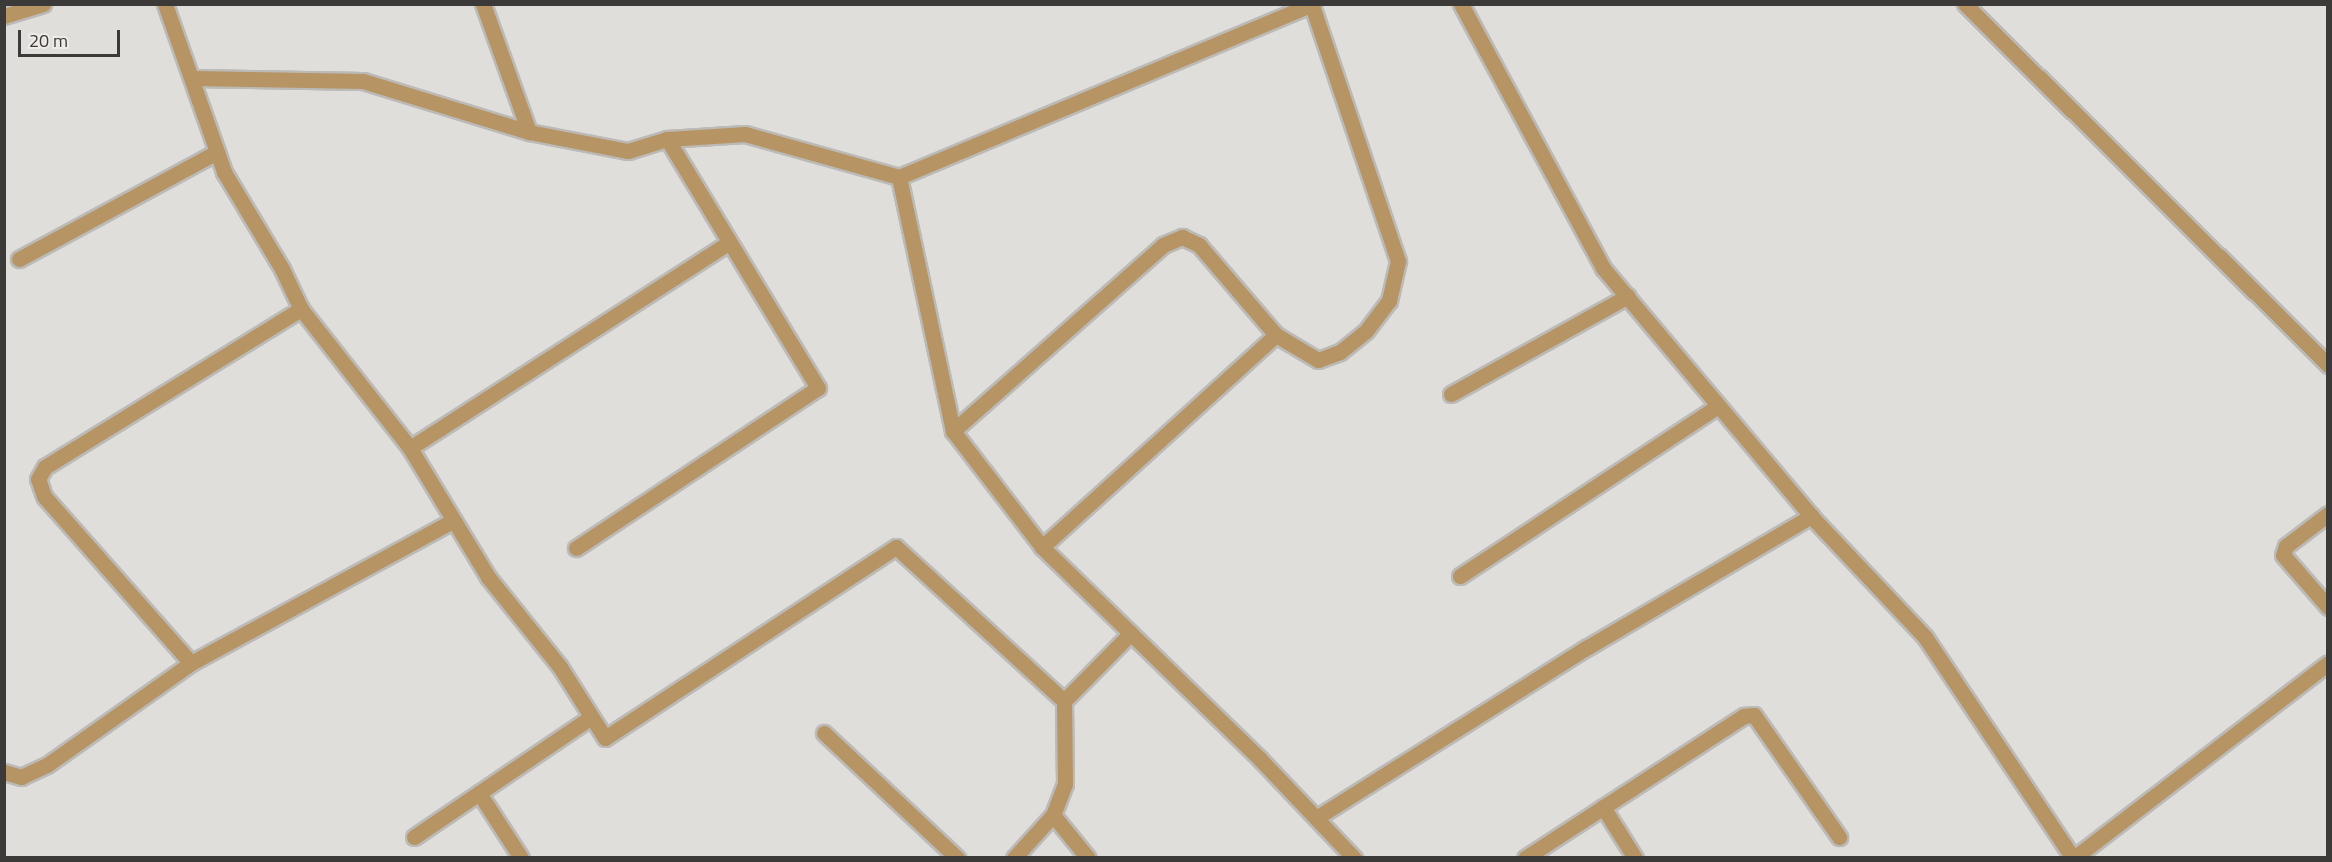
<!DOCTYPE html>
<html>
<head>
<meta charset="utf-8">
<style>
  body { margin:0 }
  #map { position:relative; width:2332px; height:862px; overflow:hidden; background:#e0dedb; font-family:"Titillium Web",sans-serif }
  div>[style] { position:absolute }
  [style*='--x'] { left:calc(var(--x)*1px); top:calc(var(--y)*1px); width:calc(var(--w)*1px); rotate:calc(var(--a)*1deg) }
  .roads { filter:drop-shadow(2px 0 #bcbab7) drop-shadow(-2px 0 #bcbab7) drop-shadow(0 2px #bcbab7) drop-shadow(0 -2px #bcbab7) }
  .street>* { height:15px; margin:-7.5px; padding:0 7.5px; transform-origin:7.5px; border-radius:7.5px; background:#b69463 }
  span { translate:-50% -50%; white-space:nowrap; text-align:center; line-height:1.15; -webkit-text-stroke:5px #eeebe8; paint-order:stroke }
  .frame { position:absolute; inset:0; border:6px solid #3b3a39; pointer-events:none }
  .scale { position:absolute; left:18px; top:30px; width:102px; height:27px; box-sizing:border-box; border:3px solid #3b3a39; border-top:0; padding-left:8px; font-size:18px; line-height:21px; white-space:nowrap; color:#3b3a39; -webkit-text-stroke:4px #eeebe8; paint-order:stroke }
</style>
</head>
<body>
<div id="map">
  <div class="roads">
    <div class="street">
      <div style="--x:165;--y:4;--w:178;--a:70.6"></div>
      <div style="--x:224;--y:172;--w:113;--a:59.1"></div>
      <div style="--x:282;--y:269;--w:44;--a:64.6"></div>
      <div style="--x:301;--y:309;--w:177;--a:51.9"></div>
      <div style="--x:410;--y:448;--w:151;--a:58.8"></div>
      <div style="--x:488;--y:577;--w:115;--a:51.3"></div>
      <div style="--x:560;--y:667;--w:84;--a:57.6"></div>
      <div style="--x:605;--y:738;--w:348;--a:-33.3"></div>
      <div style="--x:896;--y:547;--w:228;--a:42.5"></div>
      <div style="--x:483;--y:4;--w:136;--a:70.2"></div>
      <div style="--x:1461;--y:4;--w:300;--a:61.7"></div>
      <div style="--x:1603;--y:268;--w:324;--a:50"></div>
      <div style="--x:1811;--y:516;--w:166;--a:46.7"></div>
      <div style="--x:1925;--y:637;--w:266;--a:56.2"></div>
      <div style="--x:1965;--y:4;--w:512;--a:44.84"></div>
      <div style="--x:4;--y:16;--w:41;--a:-17.1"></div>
      <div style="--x:193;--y:78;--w:170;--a:1"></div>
      <div style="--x:363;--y:81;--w:174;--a:17.1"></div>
      <div style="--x:529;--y:132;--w:101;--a:10.9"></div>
      <div style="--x:628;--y:151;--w:41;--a:-17.1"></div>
      <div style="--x:667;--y:139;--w:78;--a:-3.7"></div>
      <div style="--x:745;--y:134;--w:160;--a:15.6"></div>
      <div style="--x:899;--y:177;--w:449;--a:-22.7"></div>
      <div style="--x:899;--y:177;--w:260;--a:78"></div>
      <div style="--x:953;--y:431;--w:146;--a:52.5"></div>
      <div style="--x:1042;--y:547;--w:304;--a:44.2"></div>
      <div style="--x:1260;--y:759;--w:137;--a:46.5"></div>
      <div style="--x:19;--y:259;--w:225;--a:-28.4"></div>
      <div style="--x:1451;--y:394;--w:202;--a:-29"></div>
      <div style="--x:953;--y:431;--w:281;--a:-41.5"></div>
      <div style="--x:1163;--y:245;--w:21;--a:-23"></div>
      <div style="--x:1182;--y:237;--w:19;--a:25"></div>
      <div style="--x:1199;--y:245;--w:118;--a:49.5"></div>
      <div style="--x:1276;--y:335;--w:49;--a:30.8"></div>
      <div style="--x:1318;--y:360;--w:23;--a:-20"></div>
      <div style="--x:1340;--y:352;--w:33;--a:-39"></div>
      <div style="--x:1366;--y:331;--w:38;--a:-53"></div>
      <div style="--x:1389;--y:301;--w:41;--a:-77.3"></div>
      <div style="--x:1398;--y:261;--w:270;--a:-108.6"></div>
      <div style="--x:410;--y:448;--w:377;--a:-32.8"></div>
      <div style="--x:2328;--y:514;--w:53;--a:142.7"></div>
      <div style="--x:2286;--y:546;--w:9;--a:108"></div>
      <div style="--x:2283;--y:555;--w:69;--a:49.1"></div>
      <div style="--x:1042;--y:547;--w:316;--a:-42.2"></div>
      <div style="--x:576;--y:548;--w:290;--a:-33.5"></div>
      <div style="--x:818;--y:388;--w:291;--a:-121.2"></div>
      <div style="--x:1460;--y:576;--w:309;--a:-33.4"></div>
      <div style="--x:191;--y:663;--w:222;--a:-131.4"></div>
      <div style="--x:44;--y:496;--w:18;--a:-109"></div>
      <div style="--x:38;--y:479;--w:14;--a:-60"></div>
      <div style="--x:45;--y:467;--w:301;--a:-31.7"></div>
      <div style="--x:824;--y:733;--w:183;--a:43.2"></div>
      <div style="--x:4;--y:772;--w:18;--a:16"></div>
      <div style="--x:21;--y:777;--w:29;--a:-25"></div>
      <div style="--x:47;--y:765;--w:176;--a:-35.3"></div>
      <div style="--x:191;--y:663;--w:297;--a:-28.5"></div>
      <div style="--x:479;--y:793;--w:77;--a:57.1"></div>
      <div style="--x:1603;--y:807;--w:60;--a:57.9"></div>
      <div style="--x:1053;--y:815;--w:55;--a:50.9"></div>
      <div style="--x:1316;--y:818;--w:321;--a:-32.2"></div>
      <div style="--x:1588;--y:647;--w:259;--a:-30.4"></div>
      <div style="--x:414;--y:837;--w:214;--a:-34.1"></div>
      <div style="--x:1014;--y:858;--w:58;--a:-47.8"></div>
      <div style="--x:1053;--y:815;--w:33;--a:-69"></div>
      <div style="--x:1065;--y:784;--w:83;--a:-90.7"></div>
      <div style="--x:1064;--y:701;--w:95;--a:-45.4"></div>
      <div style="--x:1525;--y:858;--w:261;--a:-33"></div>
      <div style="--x:1744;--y:716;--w:10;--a:-6"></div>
      <div style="--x:1754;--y:715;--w:149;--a:55.1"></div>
      <div style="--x:2074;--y:858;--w:320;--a:-37.5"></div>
    </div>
  </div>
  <div class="frame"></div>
  <div class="scale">20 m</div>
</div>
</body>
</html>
